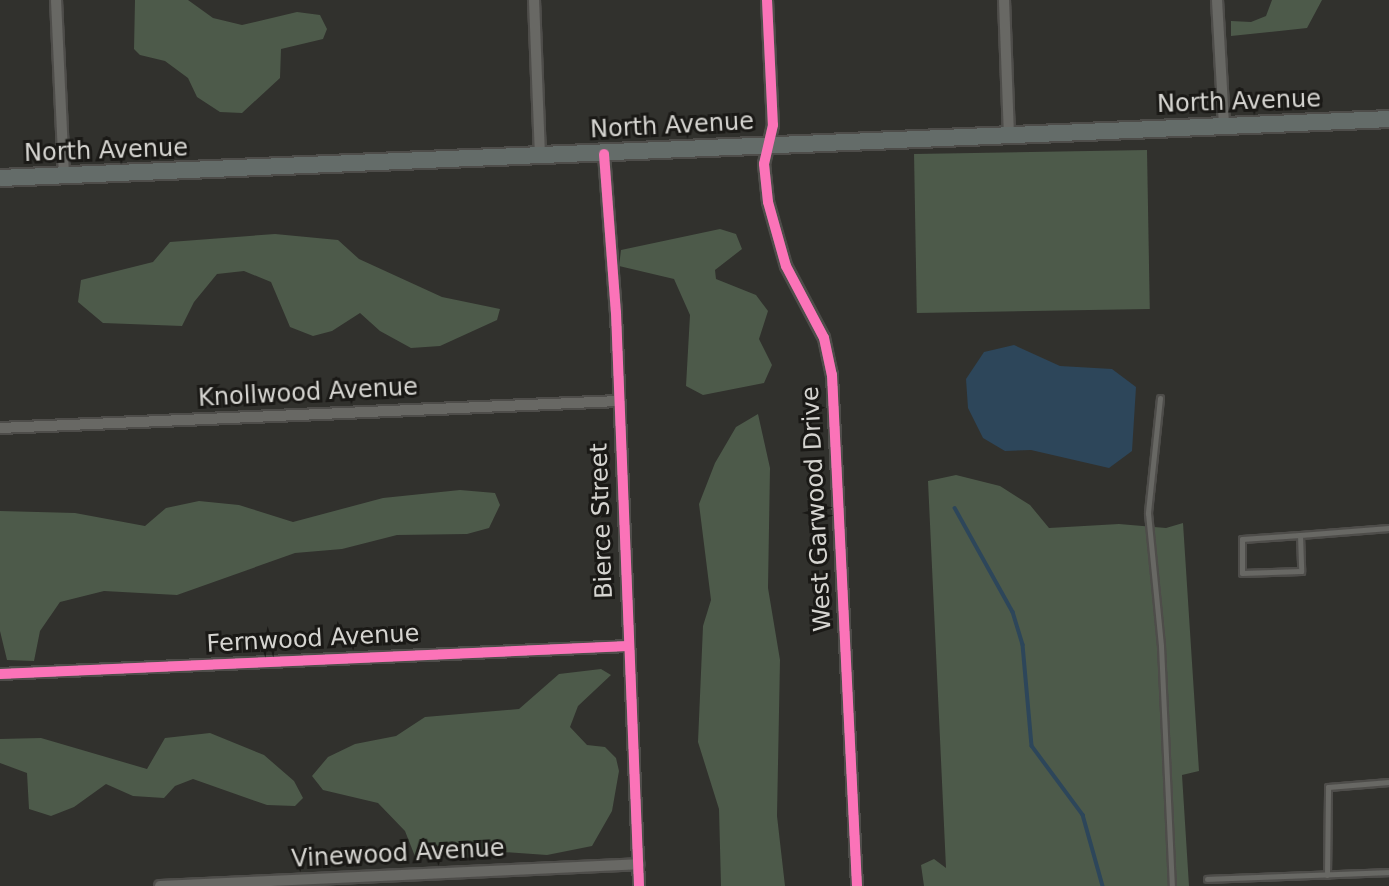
<!DOCTYPE html>
<html>
<head>
<meta charset="utf-8">
<style>
  body { margin:0 }
  #map { position:relative; width:1389px; height:886px; overflow:hidden; background:#31312d; font-family:"DejaVu Sans",sans-serif }
  div>[style] { position:absolute }
  [style*='--x'] { left:calc(var(--x)*1px); top:calc(var(--y)*1px); width:calc(var(--w)*1px); rotate:calc(var(--a)*1deg) }
  .green>* { inset:0; background:#4d5a4a; transform-origin:0 0 }
  .water>* { inset:0; background:#2d465a }
  .stream>* { height:3.5px; margin:-1.75px; padding:0 1.75px; transform-origin:1.75px; border-radius:1.75px; background:#2d465a }
  .roads { filter:drop-shadow(2px 0 #4e4d4a) drop-shadow(-2px 0 #4e4d4a) drop-shadow(0 2px #4e4d4a) drop-shadow(0 -2px #4e4d4a) }
  .lane>* { height:5px; margin:-2.5px; padding:0 2.5px; transform-origin:2.5px; border-radius:2.5px; background:#686864 }
  .street>* { height:10px; margin:-5px; padding:0 5px; transform-origin:5px; border-radius:5px; background:#686864 }
  .primary>* { height:16px; margin:-8px; padding:0 8px; transform-origin:8px; border-radius:8px; background:#646c69 }
  .cycleway>* { height:10px; margin:-5px; padding:0 5px; transform-origin:5px; border-radius:5px; background:#fb73b8 }
  span { translate:-50% -50%; white-space:nowrap; text-align:center; line-height:1.15; -webkit-text-stroke:6px #1a1916; paint-order:stroke }
  .street-label { font-size:24px; color:#d5d4d0 }
</style>
</head>
<body>
<div id="map">
  <div class="green">
    <div style="clip-path:polygon(135px 0,188px 0,213px 18px,242px 25px,297px 12px,320px 15px,327px 29px,323px 39px,281px 49px,280px 78px,242px 113px,220px 112px,197px 97px,188px 78px,165px 61px,140px 55px,134px 49px)"></div>
    <div style="clip-path:polygon(1272px 0,1322px 0,1307px 28px,1231px 36px,1231px 21px,1251px 22px,1266px 16px)"></div>
    <div style="left:1147px;top:150px;width:159px;height:233px;rotate:89deg"></div>
    <div style="clip-path:polygon(720px 229px,736px 234px,742px 249px,715px 270px,716px 279px,756px 295px,768px 311px,759px 339px,772px 365px,764px 383px,703px 395px,686px 386px,690px 315px,674px 279px,619px 266px,621px 250px)"></div>
    <div style="clip-path:polygon(275px 234px,338px 240px,359px 259px,442px 297px,500px 309px,497px 320px,440px 346px,411px 348px,380px 331px,360px 313px,332px 331px,313px 336px,290px 327px,271px 282px,244px 271px,217px 274px,194px 302px,182px 326px,103px 323px,78px 302px,81px 280px,153px 262px,170px 242px)"></div>
    <div style="clip-path:polygon(758px 414px,770px 468px,768px 588px,780px 660px,777px 816px,785px 886px,721px 886px,719px 809px,698px 742px,703px 626px,711px 600px,699px 504px,715px 463px,736px 427px)"></div>
    <div style="clip-path:polygon(956px 475px,1000px 486px,1030px 505px,1049px 528px,1119px 524px,1166px 528px,1183px 523px,1199px 771px,1182px 775px,1189px 886px,924px 886px,921px 865px,934px 859px,946px 868px,928px 481px)"></div>
    <div style="clip-path:polygon(460px 490px,495px 493px,500px 505px,489px 528px,467px 534px,397px 535px,342px 549px,295px 553px,177px 595px,104px 591px,60px 602px,40px 631px,34px 661px,7px 660px,0 631px,0 511px,75px 513px,145px 526px,166px 508px,199px 501px,239px 505px,293px 522px,383px 498px)"></div>
    <div style="clip-path:polygon(601px 669px,611px 675px,578px 706px,570px 727px,587px 745px,605px 747px,616px 758px,619px 771px,612px 811px,592px 846px,547px 855px,503px 852px,467px 858px,431px 843px,416px 859px,405px 831px,378px 803px,323px 790px,312px 776px,328px 757px,355px 744px,396px 736px,425px 717px,519px 709px,559px 674px)"></div>
    <div style="clip-path:polygon(210px 733px,264px 755px,294px 781px,303px 798px,295px 806px,267px 805px,193px 779px,175px 786px,164px 798px,133px 796px,106px 784px,74px 807px,51px 816px,29px 809px,27px 773px,0 763px,0 739px,41px 738px,147px 769px,165px 738px)"></div>
  </div>
  <div class="water">
    <div style="clip-path:polygon(1014px 345px,1060px 366px,1112px 369px,1136px 387px,1132px 451px,1109px 468px,1031px 450px,1005px 451px,983px 438px,968px 408px,966px 379px,984px 352px)"></div>
  </div>
  <div class="stream">
    <div style="--x:955;--y:508;--w:119;--a:60.9"></div>
    <div style="--x:1013;--y:612;--w:34;--a:73"></div>
    <div style="--x:1023;--y:645;--w:101;--a:84.9"></div>
    <div style="--x:1032;--y:746;--w:86;--a:53.5"></div>
    <div style="--x:1083;--y:815;--w:74;--a:74.3"></div>
  </div>
  <div class="roads">
    <div class="lane">
      <div style="--x:1160;--y:398;--w:116;--a:96"></div>
      <div style="--x:1148;--y:513;--w:134;--a:84.4"></div>
      <div style="--x:1161;--y:646;--w:240;--a:87.4"></div>
      <div style="--x:1300;--y:535;--w:36;--a:88"></div>
      <div style="--x:1301;--y:571;--w:59;--a:178.1"></div>
      <div style="--x:1242;--y:573;--w:34;--a:-90"></div>
      <div style="--x:1242;--y:539;--w:58;--a:-3.9"></div>
      <div style="--x:1300;--y:535;--w:89;--a:-4.5"></div>
      <div style="--x:1327;--y:875;--w:88;--a:-89.3"></div>
      <div style="--x:1328;--y:787;--w:61;--a:-4.7"></div>
      <div style="--x:1207;--y:879;--w:182;--a:-2.2"></div>
    </div>
    <div class="street">
      <div style="--x:56;--y:0;--w:175;--a:87.4"></div>
      <div style="--x:534;--y:0;--w:153;--a:87.8"></div>
      <div style="--x:767;--y:0;--w:125;--a:87.3"></div>
      <div style="--x:773;--y:125;--w:40;--a:103"></div>
      <div style="--x:764;--y:164;--w:38;--a:84"></div>
      <div style="--x:768;--y:202;--w:66;--a:74.3"></div>
      <div style="--x:786;--y:266;--w:81;--a:62.2"></div>
      <div style="--x:824;--y:338;--w:38;--a:78"></div>
      <div style="--x:832;--y:375;--w:512;--a:87.2"></div>
      <div style="--x:1004;--y:0;--w:135;--a:87.9"></div>
      <div style="--x:1217;--y:0;--w:125;--a:86.8"></div>
      <div style="--x:604;--y:154;--w:159;--a:85.7"></div>
      <div style="--x:616;--y:313;--w:573;--a:87.7"></div>
      <div style="--x:0;--y:428;--w:620;--a:-2.5"></div>
      <div style="--x:0;--y:674;--w:629;--a:-2.55"></div>
      <div style="--x:160;--y:886;--w:479;--a:-2.6"></div>
    </div>
    <div class="primary">
      <div style="--x:0;--y:178;--w:1390;--a:-2.43"></div>
    </div>
  </div>
  <div class="cycleway">
    <div style="--x:767;--y:0;--w:125;--a:87.3"></div>
    <div style="--x:773;--y:125;--w:40;--a:103"></div>
    <div style="--x:764;--y:164;--w:38;--a:84"></div>
    <div style="--x:768;--y:202;--w:66;--a:74.3"></div>
    <div style="--x:786;--y:266;--w:81;--a:62.2"></div>
    <div style="--x:824;--y:338;--w:38;--a:78"></div>
    <div style="--x:832;--y:375;--w:512;--a:87.2"></div>
    <div style="--x:604;--y:154;--w:159;--a:85.7"></div>
    <div style="--x:616;--y:313;--w:573;--a:87.7"></div>
    <div style="--x:0;--y:674;--w:629;--a:-2.55"></div>
  </div>
  <div class="street-label">
    <span style="left:1239px;top:102px;rotate:-2deg">North Avenue</span>
    <span style="left:672px;top:126px;rotate:-3deg">North Avenue</span>
    <span style="left:106px;top:151px;rotate:-2deg">North Avenue</span>
    <span style="left:308px;top:393px;rotate:-3deg">Knollwood Avenue</span>
    <span style="left:817px;top:509px;rotate:-93deg">West Garwood Drive</span>
    <span style="left:602px;top:521px;rotate:-92deg">Bierce Street</span>
    <span style="left:313px;top:639px;rotate:-3deg">Fernwood Avenue</span>
    <span style="left:398px;top:854px;rotate:-3deg">Vinewood Avenue</span>
  </div>
</div>
</body>
</html>
